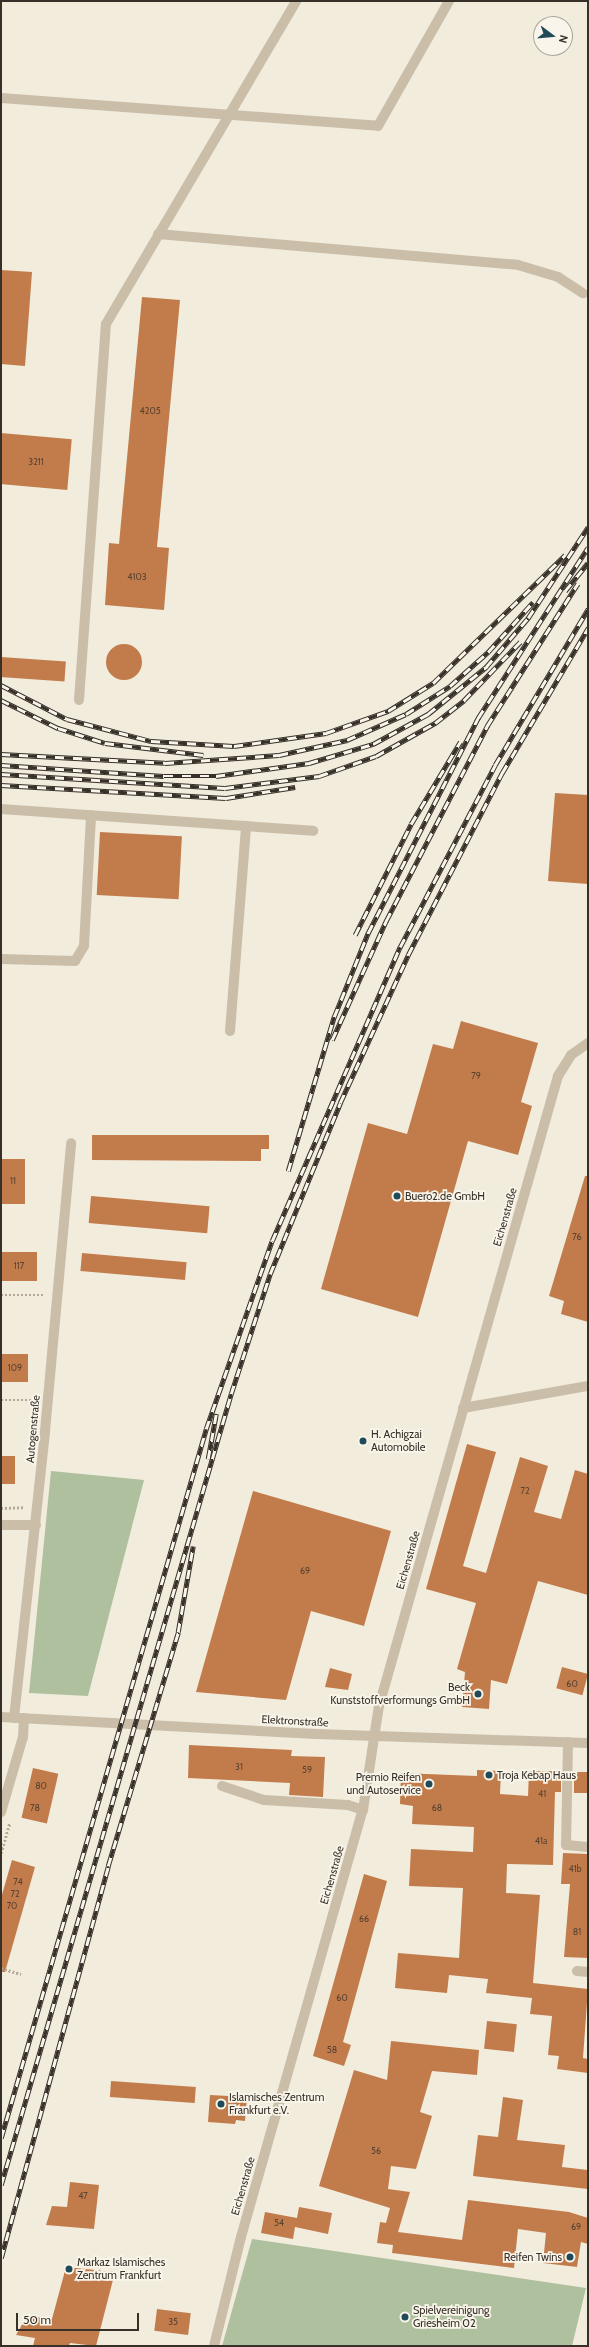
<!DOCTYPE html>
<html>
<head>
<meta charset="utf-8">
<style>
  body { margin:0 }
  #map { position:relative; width:589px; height:2347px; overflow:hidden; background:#f2ecdd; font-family:Cabin,sans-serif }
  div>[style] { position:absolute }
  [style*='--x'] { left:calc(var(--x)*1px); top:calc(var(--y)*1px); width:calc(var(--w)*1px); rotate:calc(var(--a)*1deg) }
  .green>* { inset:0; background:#afc09e }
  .building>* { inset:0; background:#c27c4b; transform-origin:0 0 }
  .round { border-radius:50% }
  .path>* { height:2.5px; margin-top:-1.25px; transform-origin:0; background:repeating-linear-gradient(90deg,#b5a894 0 2px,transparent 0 4px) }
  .lane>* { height:10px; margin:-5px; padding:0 5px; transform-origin:5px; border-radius:5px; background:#cabea9 }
  .street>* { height:10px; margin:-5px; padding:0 5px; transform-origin:5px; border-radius:5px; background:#cabea9 }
  .rail>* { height:4.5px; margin-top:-2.25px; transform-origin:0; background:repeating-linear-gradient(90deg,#f9f5ea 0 9px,#373029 0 18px); box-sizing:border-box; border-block:1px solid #373029 }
  .dots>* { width:11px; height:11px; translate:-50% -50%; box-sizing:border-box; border:2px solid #f9f5ea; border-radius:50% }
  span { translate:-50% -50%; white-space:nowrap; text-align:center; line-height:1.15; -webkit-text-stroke:3.5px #f9f5ea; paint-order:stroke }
  .number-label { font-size:9px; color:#5a4332 }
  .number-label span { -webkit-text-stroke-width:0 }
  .poi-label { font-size:11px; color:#373029 }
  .left { translate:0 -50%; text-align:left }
  .right { translate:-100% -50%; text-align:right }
  .street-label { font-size:11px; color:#373029 }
  .frame { position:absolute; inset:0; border:2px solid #373029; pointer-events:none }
  .north { position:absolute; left:533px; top:16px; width:40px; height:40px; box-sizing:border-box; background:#f9f5ea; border:1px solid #aba69d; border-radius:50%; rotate:106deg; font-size:11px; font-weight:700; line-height:16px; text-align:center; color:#373029 }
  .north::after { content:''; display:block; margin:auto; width:14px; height:18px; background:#204a57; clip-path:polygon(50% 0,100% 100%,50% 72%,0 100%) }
  .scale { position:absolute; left:16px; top:2313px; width:123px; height:18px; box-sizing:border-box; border:2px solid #373029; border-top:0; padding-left:5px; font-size:12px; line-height:14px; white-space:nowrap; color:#373029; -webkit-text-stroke:3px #f9f5ea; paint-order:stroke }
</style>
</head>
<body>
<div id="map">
  <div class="green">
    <div style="clip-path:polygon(51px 1471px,144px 1480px,88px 1696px,29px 1693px)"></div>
    <div style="clip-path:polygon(252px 2239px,586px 2288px,572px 2346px,222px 2346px)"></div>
  </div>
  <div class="building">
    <div style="clip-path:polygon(1px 270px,32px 272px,25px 366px,1px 364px)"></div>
    <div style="clip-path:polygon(142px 297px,180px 300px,157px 547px,169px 548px,164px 610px,105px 605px,109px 543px,119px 544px)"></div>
    <div style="left:1px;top:433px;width:71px;height:51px;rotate:5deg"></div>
    <div class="round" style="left:106px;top:644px;width:36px;height:36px"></div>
    <div style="left:1px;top:657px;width:65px;height:20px;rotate:4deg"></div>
    <div style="clip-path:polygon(555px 793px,588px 795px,588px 884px,548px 881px)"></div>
    <div style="left:100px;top:832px;width:82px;height:63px;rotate:3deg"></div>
    <div style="clip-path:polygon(461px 1021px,538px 1043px,521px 1102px,532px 1106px,518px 1155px,468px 1141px,418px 1317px,321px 1289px,368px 1123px,407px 1134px,433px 1044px,453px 1049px)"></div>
    <div style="clip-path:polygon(92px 1135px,269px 1135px,269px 1149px,261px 1149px,261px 1161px,92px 1160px)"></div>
    <div style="left:1px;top:1159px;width:24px;height:45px"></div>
    <div style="clip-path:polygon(585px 1176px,588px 1176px,588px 1322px,561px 1314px,564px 1301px,549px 1296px)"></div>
    <div style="left:91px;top:1196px;width:119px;height:27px;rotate:5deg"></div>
    <div style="left:1px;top:1252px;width:36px;height:29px"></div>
    <div style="left:82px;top:1253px;width:105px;height:18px;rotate:5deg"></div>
    <div style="left:1px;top:1354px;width:27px;height:28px"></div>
    <div style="clip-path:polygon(467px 1444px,496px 1452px,463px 1566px,486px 1573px,520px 1457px,548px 1466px,534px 1512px,561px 1519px,575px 1470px,588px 1474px,588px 1595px,538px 1581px,507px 1684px,491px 1680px,489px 1709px,462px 1707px,465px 1672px,457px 1669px,476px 1603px,426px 1589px)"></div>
    <div style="left:1px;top:1456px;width:14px;height:28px"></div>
    <div style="clip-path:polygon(253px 1491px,391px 1531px,364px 1626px,311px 1611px,286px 1700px,196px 1692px)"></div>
    <div style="left:562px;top:1667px;width:27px;height:22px;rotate:15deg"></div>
    <div style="clip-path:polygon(330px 1668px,352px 1674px,348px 1690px,325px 1687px)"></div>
    <div style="clip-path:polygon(189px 1745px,292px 1750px,291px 1756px,325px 1757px,323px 1797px,289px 1795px,290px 1783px,188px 1778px)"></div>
    <div style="left:33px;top:1768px;width:26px;height:51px;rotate:13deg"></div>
    <div style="clip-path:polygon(477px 1770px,501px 1771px,500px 1794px,528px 1796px,529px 1771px,561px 1771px,561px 1792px,555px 1792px,553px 1865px,507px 1864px,506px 1893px,540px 1895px,533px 1983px,588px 1989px,583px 2058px,588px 2059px,588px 2073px,557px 2069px,559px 2056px,548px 2055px,552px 2016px,530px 2014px,532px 1998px,486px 1993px,488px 1979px,449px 1975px,447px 1993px,395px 1988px,398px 1953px,459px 1958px,463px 1888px,409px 1886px,411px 1849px,473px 1852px,474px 1827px,412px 1824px,413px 1806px,400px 1804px,401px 1773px,477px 1776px)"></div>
    <div style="left:574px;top:1772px;width:14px;height:21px"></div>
    <div style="clip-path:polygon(563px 1853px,588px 1854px,588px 1958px,564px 1957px,570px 1884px,561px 1884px)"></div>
    <div style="clip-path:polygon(12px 1860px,35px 1867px,5px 1972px,1px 1972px,1px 1898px)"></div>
    <div style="clip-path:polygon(364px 1874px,387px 1881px,343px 2042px,351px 2045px,344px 2066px,313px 2056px)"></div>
    <div style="left:487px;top:2021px;width:30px;height:28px;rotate:6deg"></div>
    <div style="clip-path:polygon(391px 2041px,479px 2050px,477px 2075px,432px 2071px,420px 2112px,432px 2116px,416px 2169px,391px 2166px,388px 2189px,410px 2192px,398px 2232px,462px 2240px,468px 2200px,569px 2212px,588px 2218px,588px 2244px,581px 2242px,577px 2267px,543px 2263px,546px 2233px,518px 2229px,514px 2268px,392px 2253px,393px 2245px,377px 2243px,380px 2222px,386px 2223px,390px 2208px,319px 2186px,354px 2070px,387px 2080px)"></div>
    <div style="left:111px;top:2081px;width:85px;height:16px;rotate:4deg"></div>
    <div style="clip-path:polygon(210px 2095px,247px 2097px,245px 2121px,236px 2120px,235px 2124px,208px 2122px)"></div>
    <div style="clip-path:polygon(503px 2097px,523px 2100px,517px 2140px,565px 2145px,562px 2167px,588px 2170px,588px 2189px,473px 2176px,478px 2135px,498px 2137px)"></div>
    <div style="clip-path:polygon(70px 2182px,99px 2185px,94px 2229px,46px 2225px,52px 2206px,67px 2207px)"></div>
    <div style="clip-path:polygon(299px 2207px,332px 2213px,328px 2234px,295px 2227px,293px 2239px,261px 2233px,265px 2212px,297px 2218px)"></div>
    <div style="clip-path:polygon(66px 2267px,115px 2272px,96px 2346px,70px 2343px,69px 2346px,33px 2346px,35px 2338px,16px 2335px,27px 2316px,52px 2319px)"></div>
    <div style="left:157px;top:2309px;width:34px;height:22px;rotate:7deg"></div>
  </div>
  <div class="path">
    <div style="--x:1;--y:1295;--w:43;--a:0"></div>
    <div style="--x:1;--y:1400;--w:33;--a:0"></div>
    <div style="--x:1;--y:1508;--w:23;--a:-2"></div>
    <div style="--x:1;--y:1853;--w:32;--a:-74"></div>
    <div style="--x:1;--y:1968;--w:21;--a:17"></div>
  </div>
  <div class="lane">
    <div style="--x:1;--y:98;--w:378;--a:4.2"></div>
    <div style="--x:378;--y:126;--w:144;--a:-60.4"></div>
    <div style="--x:158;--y:234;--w:361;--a:4.9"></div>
    <div style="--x:518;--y:265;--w:42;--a:16.7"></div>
    <div style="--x:558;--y:277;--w:30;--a:33"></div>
    <div style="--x:79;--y:700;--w:377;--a:-85.9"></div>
    <div style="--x:106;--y:324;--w:375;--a:-59.5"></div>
    <div style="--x:1;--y:809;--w:313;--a:4"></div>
    <div style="--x:1;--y:959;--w:74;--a:1.5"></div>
    <div style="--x:75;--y:961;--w:17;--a:-59"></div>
    <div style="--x:84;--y:946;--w:131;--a:-86.9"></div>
    <div style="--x:230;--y:1031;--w:206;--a:-85.5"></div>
    <div style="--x:568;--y:1742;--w:103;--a:91.1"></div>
    <div style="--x:566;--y:1845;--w:22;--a:5"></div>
    <div style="--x:222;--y:1786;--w:44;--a:18.4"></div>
    <div style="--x:264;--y:1800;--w:84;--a:3.4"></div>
    <div style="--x:348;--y:1805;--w:16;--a:18"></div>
    <div style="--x:577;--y:1971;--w:11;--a:5"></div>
  </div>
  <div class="street">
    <div style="--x:463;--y:1408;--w:127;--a:-10"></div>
    <div style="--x:1;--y:1525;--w:35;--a:0"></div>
    <div style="--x:1;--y:1717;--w:315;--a:3.1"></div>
    <div style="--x:316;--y:1734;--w:272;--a:1.9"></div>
    <div style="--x:14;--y:1718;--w:289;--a:-83.8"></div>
    <div style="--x:45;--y:1431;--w:289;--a:-84.8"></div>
    <div style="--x:1;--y:1812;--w:78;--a:-73.7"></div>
    <div style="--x:23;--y:1737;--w:19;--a:-87"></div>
    <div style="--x:214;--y:2346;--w:112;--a:-76.1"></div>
    <div style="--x:241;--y:2237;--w:444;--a:-74.1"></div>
    <div style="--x:363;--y:1810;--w:105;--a:-81.3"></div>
    <div style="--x:379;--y:1706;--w:655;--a:-74.14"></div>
    <div style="--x:558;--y:1076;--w:25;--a:-58"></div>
    <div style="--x:571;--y:1055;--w:21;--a:-35"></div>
  </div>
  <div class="rail">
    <div style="--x:565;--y:591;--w:36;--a:-51"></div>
    <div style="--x:1;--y:685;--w:74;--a:27.3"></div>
    <div style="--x:67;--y:719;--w:87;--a:14.7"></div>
    <div style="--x:151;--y:741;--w:83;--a:3.4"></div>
    <div style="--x:234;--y:746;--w:93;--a:-8"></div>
    <div style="--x:326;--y:733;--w:66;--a:-19.5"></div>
    <div style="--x:388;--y:711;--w:53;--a:-31.9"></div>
    <div style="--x:433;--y:683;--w:184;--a:-44.1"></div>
    <div style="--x:1;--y:700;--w:64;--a:26.2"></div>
    <div style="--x:58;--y:728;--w:49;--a:17.7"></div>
    <div style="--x:105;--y:743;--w:99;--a:7"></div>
    <div style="--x:1;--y:754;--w:164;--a:3.1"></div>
    <div style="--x:165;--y:763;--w:114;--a:-4"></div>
    <div style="--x:279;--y:755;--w:70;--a:-12.4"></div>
    <div style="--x:347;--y:740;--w:64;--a:-23.8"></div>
    <div style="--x:406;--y:714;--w:52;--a:-32.5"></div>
    <div style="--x:450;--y:686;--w:51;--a:-41.8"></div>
    <div style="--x:488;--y:652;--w:67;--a:-48"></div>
    <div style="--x:1;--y:765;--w:163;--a:3.9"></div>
    <div style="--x:164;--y:776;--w:52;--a:0"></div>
    <div style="--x:216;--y:776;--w:94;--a:-8"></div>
    <div style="--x:309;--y:763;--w:67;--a:-16.5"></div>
    <div style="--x:373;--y:744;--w:63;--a:-28.6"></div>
    <div style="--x:428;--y:714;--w:75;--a:-39"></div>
    <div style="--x:486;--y:667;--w:65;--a:-49.4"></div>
    <div style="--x:528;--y:618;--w:109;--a:-56.6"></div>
    <div style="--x:1;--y:774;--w:224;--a:3.6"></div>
    <div style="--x:225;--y:788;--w:95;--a:-7.3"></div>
    <div style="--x:319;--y:776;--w:60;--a:-19.3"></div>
    <div style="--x:376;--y:756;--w:68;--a:-29.2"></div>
    <div style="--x:435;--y:723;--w:37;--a:-38"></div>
    <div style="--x:464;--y:700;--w:81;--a:-46"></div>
    <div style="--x:1;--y:785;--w:225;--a:3.3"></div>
    <div style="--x:226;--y:798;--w:70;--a:-9.1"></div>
    <div style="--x:355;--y:935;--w:124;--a:-63.2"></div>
    <div style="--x:411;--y:824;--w:96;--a:-59.1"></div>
    <div style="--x:332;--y:1040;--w:131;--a:-65.6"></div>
    <div style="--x:386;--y:921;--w:220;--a:-62.6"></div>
    <div style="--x:487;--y:726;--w:169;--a:-57.5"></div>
    <div style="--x:288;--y:1171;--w:161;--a:-73.4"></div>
    <div style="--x:334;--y:1017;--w:91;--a:-68"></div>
    <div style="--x:368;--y:933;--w:242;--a:-62.9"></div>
    <div style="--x:478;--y:718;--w:203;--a:-57.2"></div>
    <div style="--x:208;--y:1459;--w:46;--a:-79.9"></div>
    <div style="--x:1;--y:2138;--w:738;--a:-73.87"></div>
    <div style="--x:206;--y:1429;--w:199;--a:-70.7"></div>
    <div style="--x:272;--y:1241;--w:321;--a:-66.5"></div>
    <div style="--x:400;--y:947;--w:205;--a:-62.4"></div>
    <div style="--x:495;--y:765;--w:182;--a:-59.2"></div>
    <div style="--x:1;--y:2185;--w:824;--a:-73.79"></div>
    <div style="--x:231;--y:1394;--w:126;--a:-72"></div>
    <div style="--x:270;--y:1274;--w:185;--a:-67.7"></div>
    <div style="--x:340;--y:1103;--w:163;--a:-65.3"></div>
    <div style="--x:408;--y:955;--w:205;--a:-62.7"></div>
    <div style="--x:502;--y:773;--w:169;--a:-59.3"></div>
    <div style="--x:1;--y:2258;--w:406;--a:-74.7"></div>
    <div style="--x:108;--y:1866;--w:244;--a:-73.3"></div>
    <div style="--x:178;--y:1632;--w:87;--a:-80.1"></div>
  </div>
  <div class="dots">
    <div style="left:397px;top:1196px;background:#204a57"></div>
    <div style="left:363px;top:1441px;background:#204a57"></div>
    <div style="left:478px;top:1694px;background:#204a57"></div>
    <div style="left:489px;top:1775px;background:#204a57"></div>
    <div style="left:429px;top:1784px;background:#204a57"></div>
    <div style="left:221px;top:2104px;background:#204a57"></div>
    <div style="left:570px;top:2257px;background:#204a57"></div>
    <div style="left:69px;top:2269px;background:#204a57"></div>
    <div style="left:405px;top:2317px;background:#204a57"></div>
  </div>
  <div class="number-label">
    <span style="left:150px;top:411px">4205</span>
    <span style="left:36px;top:462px">3211</span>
    <span style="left:137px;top:577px">4103</span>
    <span style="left:476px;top:1076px">79</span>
    <span style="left:13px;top:1181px">11</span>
    <span style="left:577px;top:1237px">76</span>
    <span style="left:19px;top:1266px">117</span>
    <span style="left:15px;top:1368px">109</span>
    <span style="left:525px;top:1491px">72</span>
    <span style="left:305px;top:1571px">69</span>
    <span style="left:572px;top:1684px">60</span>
    <span style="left:239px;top:1767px">31</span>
    <span style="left:307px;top:1770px">59</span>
    <span style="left:41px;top:1786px">80</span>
    <span style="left:542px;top:1794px">41</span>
    <span style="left:35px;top:1808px">78</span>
    <span style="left:437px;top:1808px">68</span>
    <span style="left:541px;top:1841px">41a</span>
    <span style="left:575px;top:1869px">41b</span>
    <span style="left:18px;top:1882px">74</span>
    <span style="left:15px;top:1894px">72</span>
    <span style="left:12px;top:1906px">70</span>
    <span style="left:364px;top:1919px">66</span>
    <span style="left:577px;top:1932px">81</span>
    <span style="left:342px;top:1998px">60</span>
    <span style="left:332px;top:2050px">58</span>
    <span style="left:376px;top:2151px">56</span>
    <span style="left:83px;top:2196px">47</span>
    <span style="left:279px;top:2223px">54</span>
    <span style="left:576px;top:2227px">69</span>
    <span style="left:173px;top:2322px">35</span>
  </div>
  <div class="poi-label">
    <span class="left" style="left:405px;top:1196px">Buero2.de GmbH</span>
    <span class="left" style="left:371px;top:1441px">H. Achigzai<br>Automobile</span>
    <span class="right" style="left:470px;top:1694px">Beck<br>Kunststoffverformungs GmbH</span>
    <span class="left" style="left:497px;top:1775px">Troja Kebap Haus</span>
    <span class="right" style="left:421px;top:1784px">Premio Reifen<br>und Autoservice</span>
    <span class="left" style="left:229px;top:2104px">Islamisches Zentrum<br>Frankfurt e.V.</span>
    <span class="right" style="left:562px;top:2257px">Reifen Twins</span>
    <span class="left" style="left:77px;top:2269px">Markaz Islamisches<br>Zentrum Frankfurt</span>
    <span class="left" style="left:413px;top:2317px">Spielvereinigung<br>Griesheim 02</span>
  </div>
  <div class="street-label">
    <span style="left:505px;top:1217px;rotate:-74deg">Eichenstraße</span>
    <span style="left:33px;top:1429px;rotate:-85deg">Autogenstraße</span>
    <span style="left:408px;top:1560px;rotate:-74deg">Eichenstraße</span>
    <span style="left:295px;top:1721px;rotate:3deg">Elektronstraße</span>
    <span style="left:332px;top:1875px;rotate:-74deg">Eichenstraße</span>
    <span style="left:243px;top:2186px;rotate:-74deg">Eichenstraße</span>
  </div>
  <div class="frame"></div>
  <div class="north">N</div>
  <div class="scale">50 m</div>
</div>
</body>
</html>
